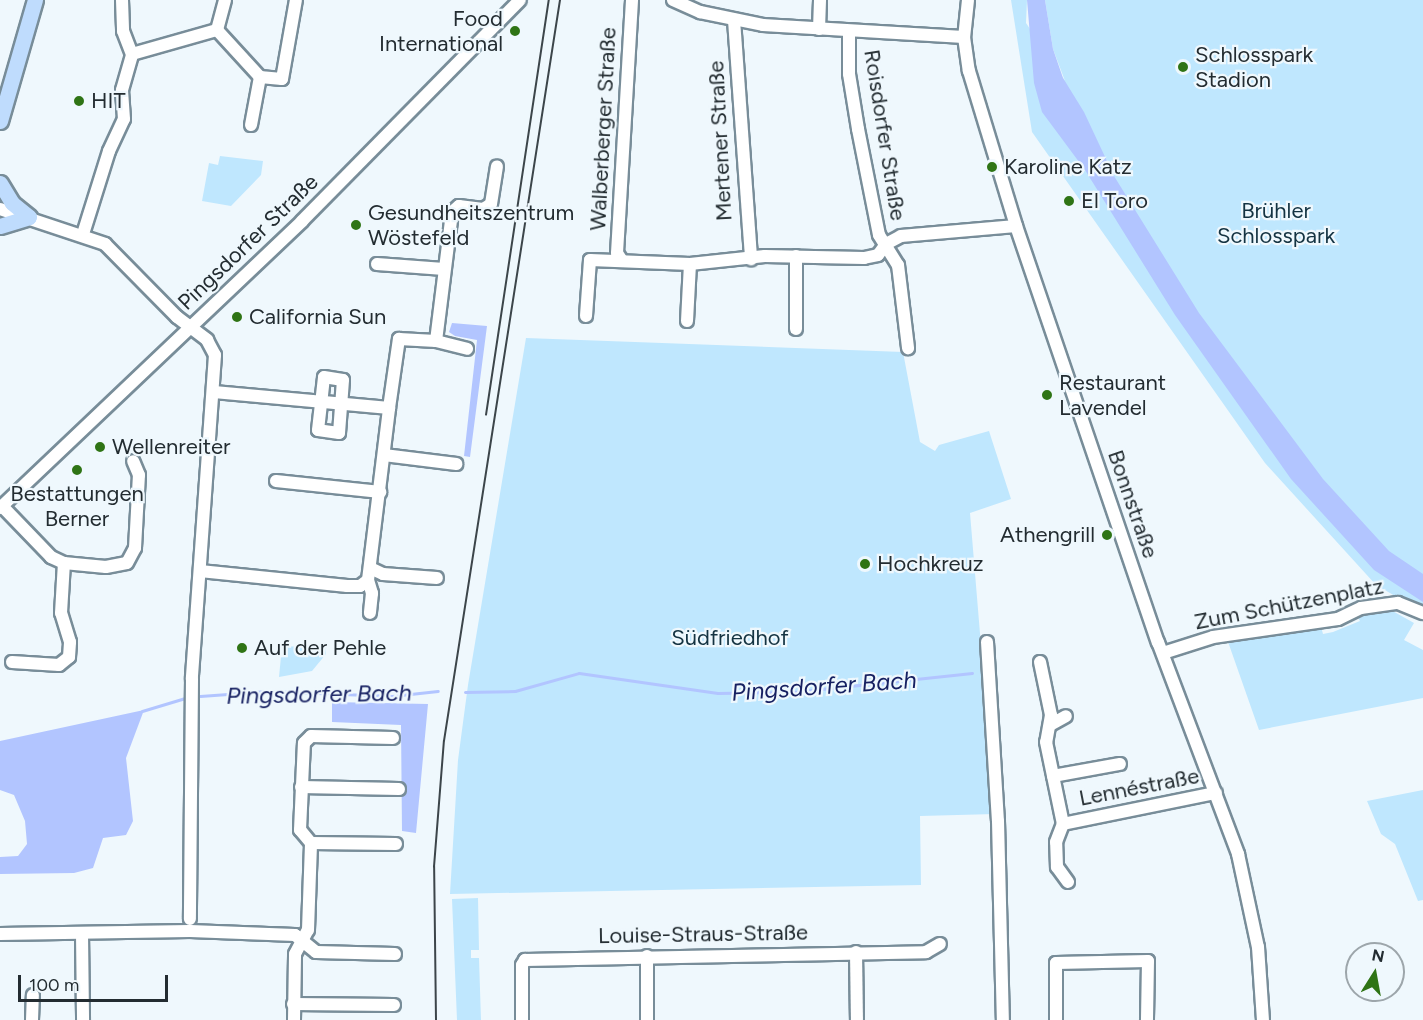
<!DOCTYPE html>
<html>
<head>
<meta charset="utf-8">
<style>
  body { margin:0 }
  #map { position:relative; width:1423px; height:1020px; overflow:hidden; background:#eff8fd; font-family:Figtree,sans-serif }
  div>[style] { position:absolute }
  [style*='--x'] { left:calc(var(--x)*1px); top:calc(var(--y)*1px); width:calc(var(--w)*1px); rotate:calc(var(--a)*1deg) }
  .green>* { inset:0; background:#bfe7fe }
  .water>* { inset:0; background:#b2c5ff }
  .stream>* { height:3px; margin:-1.5px; padding:0 1.5px; transform-origin:1.5px; border-radius:1.5px; background:#b2c5ff }
  .roads { filter:drop-shadow(2px 0 #788d99) drop-shadow(-2px 0 #788d99) drop-shadow(0 2px #788d99) drop-shadow(0 -2px #788d99) }
  .minor>* { height:12px; margin:-6px; padding:0 6px; transform-origin:6px; border-radius:6px; background:#fff }
  .major>* { height:15px; margin:-7.5px; padding:0 7.5px; transform-origin:7.5px; border-radius:7.5px; background:#bfdcfd }
  .tram>* { height:1.5px; margin:-0.75px; padding:0 0.75px; transform-origin:0.75px; border-radius:0.75px; background:#3c454a }
  .dots>* { width:16px; height:16px; translate:-50% -50%; box-sizing:border-box; border:3px solid #eff8fd; border-radius:50% }
  span { translate:-50% -50%; white-space:nowrap; text-align:center; line-height:1.15; -webkit-text-stroke:4.5px #eff8fd; paint-order:stroke }
  .poi-label { font-size:22px; color:#232c31 }
  .right { translate:-100% -50%; text-align:right }
  .left { translate:0 -50%; text-align:left }
  .street-label { font-size:22px; color:#232c31 }
  .park-label { font-size:22px; color:#143342 }
  .water-label { font-size:24px; color:#172162; font-style:italic }
  .north { position:absolute; left:1345px; top:942px; width:60px; height:60px; box-sizing:border-box; background:#eff8fd; border:2px solid #9da6ab; border-radius:50%; rotate:11deg; font-size:16px; font-weight:700; line-height:24px; text-align:center; color:#232c31 }
  .north::after { content:''; display:block; margin:auto; width:21px; height:27px; background:#2f7415; clip-path:polygon(50% 0,100% 100%,50% 72%,0 100%) }
  .scale { position:absolute; left:18px; top:975px; width:150px; height:27px; box-sizing:border-box; border:3px solid #232c31; border-top:0; padding-left:8px; font-size:18px; line-height:21px; white-space:nowrap; color:#232c31; -webkit-text-stroke:4px #eff8fd; paint-order:stroke }
</style>
</head>
<body>
<div id="map">
  <div class="green">
    <div style="clip-path:polygon(1011px 0,1027px 0,1026px 23px,1065px 81px,1053px 49px,1045px 0,1423px 0,1423px 612px,1376px 585px,1265px 463px,1032px 132px)"></div>
    <div style="clip-path:polygon(220px 156px,263px 161px,261px 175px,231px 206px,202px 201px,209px 163px,218px 165px)"></div>
    <div style="clip-path:polygon(526px 338px,903px 352px,920px 442px,935px 451px,939px 445px,989px 431px,1011px 499px,970px 513px,995px 814px,920px 816px,921px 885px,450px 894px,458px 760px,468px 685px)"></div>
    <div style="clip-path:polygon(1389px 609px,1414px 623px,1404px 640px,1423px 650px,1423px 698px,1259px 730px,1227px 639px,1321px 627px,1323px 634px,1333px 632px,1360px 621px,1356px 614px)"></div>
    <div style="clip-path:polygon(282px 646px,325px 648px,326px 654px,312px 671px,279px 677px)"></div>
    <div style="clip-path:polygon(1423px 790px,1423px 900px,1418px 901px,1395px 844px,1381px 834px,1367px 801px)"></div>
    <div style="clip-path:polygon(478px 898px,479px 950px,471px 950px,471px 958px,479px 958px,481px 1020px,457px 1020px,452px 899px)"></div>
  </div>
  <div class="water">
    <div style="clip-path:polygon(1027px 0,1045px 0,1053px 49px,1063px 78px,1084px 112px,1114px 176px,1199px 313px,1323px 479px,1389px 551px,1423px 574px,1423px 602px,1374px 570px,1291px 479px,1175px 315px,1085px 170px,1042px 112px,1034px 83px)"></div>
    <div style="clip-path:polygon(452px 323px,487px 326px,470px 457px,464px 456px,477px 340px,455px 336px,449px 332px)"></div>
    <div style="clip-path:polygon(332px 702px,428px 704px,416px 833px,402px 831px,401px 725px,332px 722px)"></div>
    <div style="clip-path:polygon(144px 710px,126px 758px,133px 821px,126px 835px,103px 838px,93px 868px,74px 873px,0 874px,0 857px,18px 856px,27px 844px,25px 821px,14px 795px,0 790px,0 741px)"></div>
  </div>
  <div class="stream">
    <div style="--x:465;--y:692;--w:50;--a:-1.1"></div>
    <div style="--x:515;--y:691;--w:66;--a:-15.7"></div>
    <div style="--x:579;--y:673;--w:140;--a:8.2"></div>
    <div style="--x:718;--y:693;--w:76;--a:-0.8"></div>
    <div style="--x:794;--y:692;--w:179;--a:-6.1"></div>
    <div style="--x:200;--y:696;--w:68;--a:-4.2"></div>
    <div style="--x:268;--y:691;--w:124;--a:2.3"></div>
    <div style="--x:392;--y:696;--w:46;--a:-6.2"></div>
    <div style="--x:142;--y:711;--w:45;--a:-16.8"></div>
  </div>
  <div class="roads">
    <div class="minor">
      <div style="--x:122;--y:0;--w:31;--a:88"></div>
      <div style="--x:123;--y:31;--w:25;--a:69"></div>
      <div style="--x:673;--y:0;--w:30;--a:24"></div>
      <div style="--x:700;--y:12;--w:64;--a:11.7"></div>
      <div style="--x:763;--y:25;--w:201;--a:3.4"></div>
      <div style="--x:968;--y:0;--w:37;--a:96"></div>
      <div style="--x:964;--y:37;--w:34;--a:82"></div>
      <div style="--x:969;--y:71;--w:162;--a:73.1"></div>
      <div style="--x:1016;--y:226;--w:440;--a:71.2"></div>
      <div style="--x:1158;--y:642;--w:227;--a:69.3"></div>
      <div style="--x:1238;--y:854;--w:95;--a:77.9"></div>
      <div style="--x:1258;--y:947;--w:73;--a:86.1"></div>
      <div style="--x:734;--y:20;--w:240;--a:85.9"></div>
      <div style="--x:819;--y:29;--w:29;--a:-88"></div>
      <div style="--x:217;--y:30;--w:64;--a:47.5"></div>
      <div style="--x:260;--y:77;--w:22;--a:5"></div>
      <div style="--x:282;--y:79;--w:80;--a:-80"></div>
      <div style="--x:217;--y:30;--w:31;--a:-75"></div>
      <div style="--x:849;--y:31;--w:43;--a:90"></div>
      <div style="--x:849;--y:74;--w:56;--a:80.7"></div>
      <div style="--x:858;--y:129;--w:108;--a:78.8"></div>
      <div style="--x:879;--y:235;--w:36;--a:58"></div>
      <div style="--x:898;--y:265;--w:84;--a:83.1"></div>
      <div style="--x:251;--y:125;--w:49;--a:-79.4"></div>
      <div style="--x:0;--y:209;--w:111;--a:18.4"></div>
      <div style="--x:105;--y:244;--w:103;--a:45.4"></div>
      <div style="--x:177;--y:317;--w:38;--a:37"></div>
      <div style="--x:207;--y:340;--w:17;--a:62"></div>
      <div style="--x:215;--y:355;--w:325;--a:94.1"></div>
      <div style="--x:192;--y:679;--w:240;--a:90.5"></div>
      <div style="--x:83;--y:234;--w:87;--a:-72.6"></div>
      <div style="--x:109;--y:151;--w:35;--a:-65"></div>
      <div style="--x:124;--y:119;--w:29;--a:-94"></div>
      <div style="--x:122;--y:90;--w:37;--a:-74"></div>
      <div style="--x:132;--y:54;--w:88;--a:-15.8"></div>
      <div style="--x:796;--y:256;--w:73;--a:90"></div>
      <div style="--x:621;--y:259;--w:7;--a:-124"></div>
      <div style="--x:617;--y:253;--w:253;--a:-86.6"></div>
      <div style="--x:377;--y:264;--w:67;--a:4.3"></div>
      <div style="--x:586;--y:316;--w:56;--a:-85.9"></div>
      <div style="--x:590;--y:260;--w:100;--a:2.3"></div>
      <div style="--x:690;--y:264;--w:75;--a:-6.1"></div>
      <div style="--x:765;--y:256;--w:99;--a:1.2"></div>
      <div style="--x:864;--y:258;--w:14;--a:-12"></div>
      <div style="--x:878;--y:255;--w:14;--a:-54"></div>
      <div style="--x:886;--y:244;--w:17;--a:-28"></div>
      <div style="--x:901;--y:236;--w:115;--a:-5"></div>
      <div style="--x:687;--y:321;--w:57;--a:-87"></div>
      <div style="--x:436;--y:341;--w:32;--a:14"></div>
      <div style="--x:324;--y:377;--w:19;--a:9"></div>
      <div style="--x:343;--y:380;--w:53;--a:94.3"></div>
      <div style="--x:339;--y:433;--w:21;--a:-172"></div>
      <div style="--x:318;--y:430;--w:53;--a:-83.5"></div>
      <div style="--x:214;--y:392;--w:176;--a:5.2"></div>
      <div style="--x:389;--y:408;--w:70;--a:-81.8"></div>
      <div style="--x:399;--y:339;--w:37;--a:3"></div>
      <div style="--x:436;--y:341;--w:130;--a:-82.9"></div>
      <div style="--x:452;--y:212;--w:9;--a:-41"></div>
      <div style="--x:459;--y:206;--w:24;--a:7"></div>
      <div style="--x:483;--y:209;--w:9;--a:-32"></div>
      <div style="--x:491;--y:204;--w:38;--a:-81"></div>
      <div style="--x:384;--y:455;--w:73;--a:7.1"></div>
      <div style="--x:276;--y:481;--w:105;--a:6"></div>
      <div style="--x:2;--y:506;--w:71;--a:46.1"></div>
      <div style="--x:51;--y:557;--w:14;--a:25"></div>
      <div style="--x:64;--y:563;--w:42;--a:5.4"></div>
      <div style="--x:106;--y:567;--w:21;--a:-11"></div>
      <div style="--x:127;--y:563;--w:17;--a:-62"></div>
      <div style="--x:135;--y:548;--w:73;--a:-86.9"></div>
      <div style="--x:139;--y:475;--w:15;--a:-113"></div>
      <div style="--x:0;--y:508;--w:417;--a:-43.5"></div>
      <div style="--x:302;--y:221;--w:310;--a:-45.4"></div>
      <div style="--x:370;--y:568;--w:14;--a:25"></div>
      <div style="--x:383;--y:574;--w:54;--a:4.2"></div>
      <div style="--x:200;--y:571;--w:148;--a:5.8"></div>
      <div style="--x:347;--y:586;--w:13;--a:0"></div>
      <div style="--x:360;--y:586;--w:10;--a:-37"></div>
      <div style="--x:368;--y:580;--w:173;--a:-83"></div>
      <div style="--x:368;--y:580;--w:14;--a:73"></div>
      <div style="--x:372;--y:593;--w:20;--a:96"></div>
      <div style="--x:987;--y:642;--w:179;--a:86.5"></div>
      <div style="--x:998;--y:821;--w:199;--a:88.6"></div>
      <div style="--x:1163;--y:653;--w:52;--a:-17.7"></div>
      <div style="--x:1213;--y:637;--w:126;--a:-8.2"></div>
      <div style="--x:1338;--y:619;--w:25;--a:-26"></div>
      <div style="--x:1361;--y:608;--w:37;--a:-8"></div>
      <div style="--x:1398;--y:603;--w:27;--a:22"></div>
      <div style="--x:12;--y:662;--w:47;--a:3.7"></div>
      <div style="--x:59;--y:665;--w:13;--a:-39"></div>
      <div style="--x:69;--y:657;--w:15;--a:-86"></div>
      <div style="--x:70;--y:642;--w:30;--a:-107"></div>
      <div style="--x:61;--y:613;--w:50;--a:-86.6"></div>
      <div style="--x:1040;--y:662;--w:54;--a:78.3"></div>
      <div style="--x:1051;--y:715;--w:27;--a:100"></div>
      <div style="--x:1046;--y:742;--w:84;--a:78.3"></div>
      <div style="--x:1050;--y:725;--w:18;--a:-29"></div>
      <div style="--x:1053;--y:776;--w:68;--a:-10.2"></div>
      <div style="--x:301;--y:787;--w:98;--a:1.2"></div>
      <div style="--x:311;--y:843;--w:85;--a:0.7"></div>
      <div style="--x:1068;--y:882;--w:19;--a:-126"></div>
      <div style="--x:1057;--y:867;--w:25;--a:-92"></div>
      <div style="--x:1056;--y:842;--w:19;--a:-69"></div>
      <div style="--x:1063;--y:824;--w:156;--a:-11.5"></div>
      <div style="--x:0;--y:934;--w:190;--a:-0.9"></div>
      <div style="--x:190;--y:931;--w:105;--a:2.2"></div>
      <div style="--x:295;--y:935;--w:27;--a:39"></div>
      <div style="--x:316;--y:952;--w:79;--a:1.5"></div>
      <div style="--x:82;--y:934;--w:86;--a:89.3"></div>
      <div style="--x:856;--y:952;--w:68;--a:89.2"></div>
      <div style="--x:293;--y:1004;--w:101;--a:0.6"></div>
      <div style="--x:32;--y:1020;--w:25;--a:-88"></div>
      <div style="--x:294;--y:1020;--w:66;--a:-89.1"></div>
      <div style="--x:295;--y:954;--w:27;--a:-62"></div>
      <div style="--x:308;--y:930;--w:87;--a:-88"></div>
      <div style="--x:311;--y:843;--w:17;--a:-130"></div>
      <div style="--x:300;--y:830;--w:87;--a:-87.4"></div>
      <div style="--x:304;--y:743;--w:10;--a:-45"></div>
      <div style="--x:311;--y:736;--w:82;--a:1.4"></div>
      <div style="--x:522;--y:1020;--w:55;--a:-90"></div>
      <div style="--x:522;--y:965;--w:6;--a:-59"></div>
      <div style="--x:525;--y:960;--w:401;--a:-1.1"></div>
      <div style="--x:926;--y:952;--w:16;--a:-30"></div>
      <div style="--x:647;--y:1020;--w:64;--a:-90"></div>
      <div style="--x:1056;--y:1020;--w:57;--a:-90"></div>
      <div style="--x:1056;--y:963;--w:92;--a:-1.2"></div>
      <div style="--x:1148;--y:961;--w:59;--a:91"></div>
    </div>
    <div class="major">
      <div style="--x:0;--y:121;--w:126;--a:-73.9"></div>
      <div style="--x:0;--y:183;--w:23;--a:59"></div>
      <div style="--x:12;--y:203;--w:22;--a:39"></div>
      <div style="--x:0;--y:226;--w:30;--a:-17"></div>
    </div>
  </div>
  <div class="tram">
    <div style="--x:486;--y:415;--w:420;--a:-81.4"></div>
    <div style="--x:436;--y:1020;--w:153;--a:-90.7"></div>
    <div style="--x:434;--y:867;--w:126;--a:-85.5"></div>
    <div style="--x:444;--y:741;--w:750;--a:-81.1"></div>
  </div>
  <div class="dots">
    <div style="left:515px;top:31px;background:#2f7415"></div>
    <div style="left:1183px;top:67px;background:#2f7415"></div>
    <div style="left:79px;top:101px;background:#2f7415"></div>
    <div style="left:992px;top:167px;background:#2f7415"></div>
    <div style="left:1069px;top:201px;background:#2f7415"></div>
    <div style="left:356px;top:225px;background:#2f7415"></div>
    <div style="left:237px;top:317px;background:#2f7415"></div>
    <div style="left:1047px;top:395px;background:#2f7415"></div>
    <div style="left:100px;top:447px;background:#2f7415"></div>
    <div style="left:77px;top:470px;background:#2f7415"></div>
    <div style="left:1107px;top:535px;background:#2f7415"></div>
    <div style="left:865px;top:564px;background:#2f7415"></div>
    <div style="left:242px;top:648px;background:#2f7415"></div>
  </div>
  <div class="poi-label">
    <span class="right" style="left:503px;top:31px">Food<br>International</span>
    <span class="left" style="left:1195px;top:67px">Schlosspark<br>Stadion</span>
    <span class="left" style="left:91px;top:101px">HIT</span>
    <span class="left" style="left:1004px;top:167px">Karoline Katz</span>
    <span class="left" style="left:1081px;top:201px">El Toro</span>
    <span class="left" style="left:368px;top:225px">Gesundheitszentrum<br>Wöstefeld</span>
    <span class="left" style="left:249px;top:317px">California Sun</span>
    <span class="left" style="left:1059px;top:395px">Restaurant<br>Lavendel</span>
    <span class="left" style="left:112px;top:447px">Wellenreiter</span>
    <span style="left:77px;top:506px">Bestattungen<br>Berner</span>
    <span class="right" style="left:1095px;top:535px">Athengrill</span>
    <span class="left" style="left:877px;top:564px">Hochkreuz</span>
    <span class="left" style="left:254px;top:648px">Auf der Pehle</span>
  </div>
  <div class="street-label">
    <span style="left:603px;top:129px;rotate:-87deg">Walberberger Straße</span>
    <span style="left:885px;top:135px;rotate:81deg">Roisdorfer Straße</span>
    <span style="left:720px;top:141px;rotate:-93deg">Mertener Straße</span>
    <span style="left:248px;top:242px;rotate:-44deg">Pingsdorfer Straße</span>
    <span style="left:1133px;top:504px;rotate:71deg">Bonnstraße</span>
    <span style="left:1289px;top:604px;rotate:-11deg">Zum Schützenplatz</span>
    <span style="left:1139px;top:787px;rotate:-11deg">Lennéstraße</span>
    <span style="left:703px;top:934px;rotate:-1deg">Louise-Straus-Straße</span>
  </div>
  <div class="park-label">
    <span style="left:1276px;top:223px">Brühler<br>Schlosspark</span>
    <span style="left:730px;top:638px">Südfriedhof</span>
  </div>
  <div class="water-label">
    <span style="left:824px;top:686px;rotate:-4deg">Pingsdorfer Bach</span>
    <span style="left:319px;top:694px;rotate:-1deg">Pingsdorfer Bach</span>
  </div>
  <div class="north">N</div>
  <div class="scale">100 m</div>
</div>
</body>
</html>
